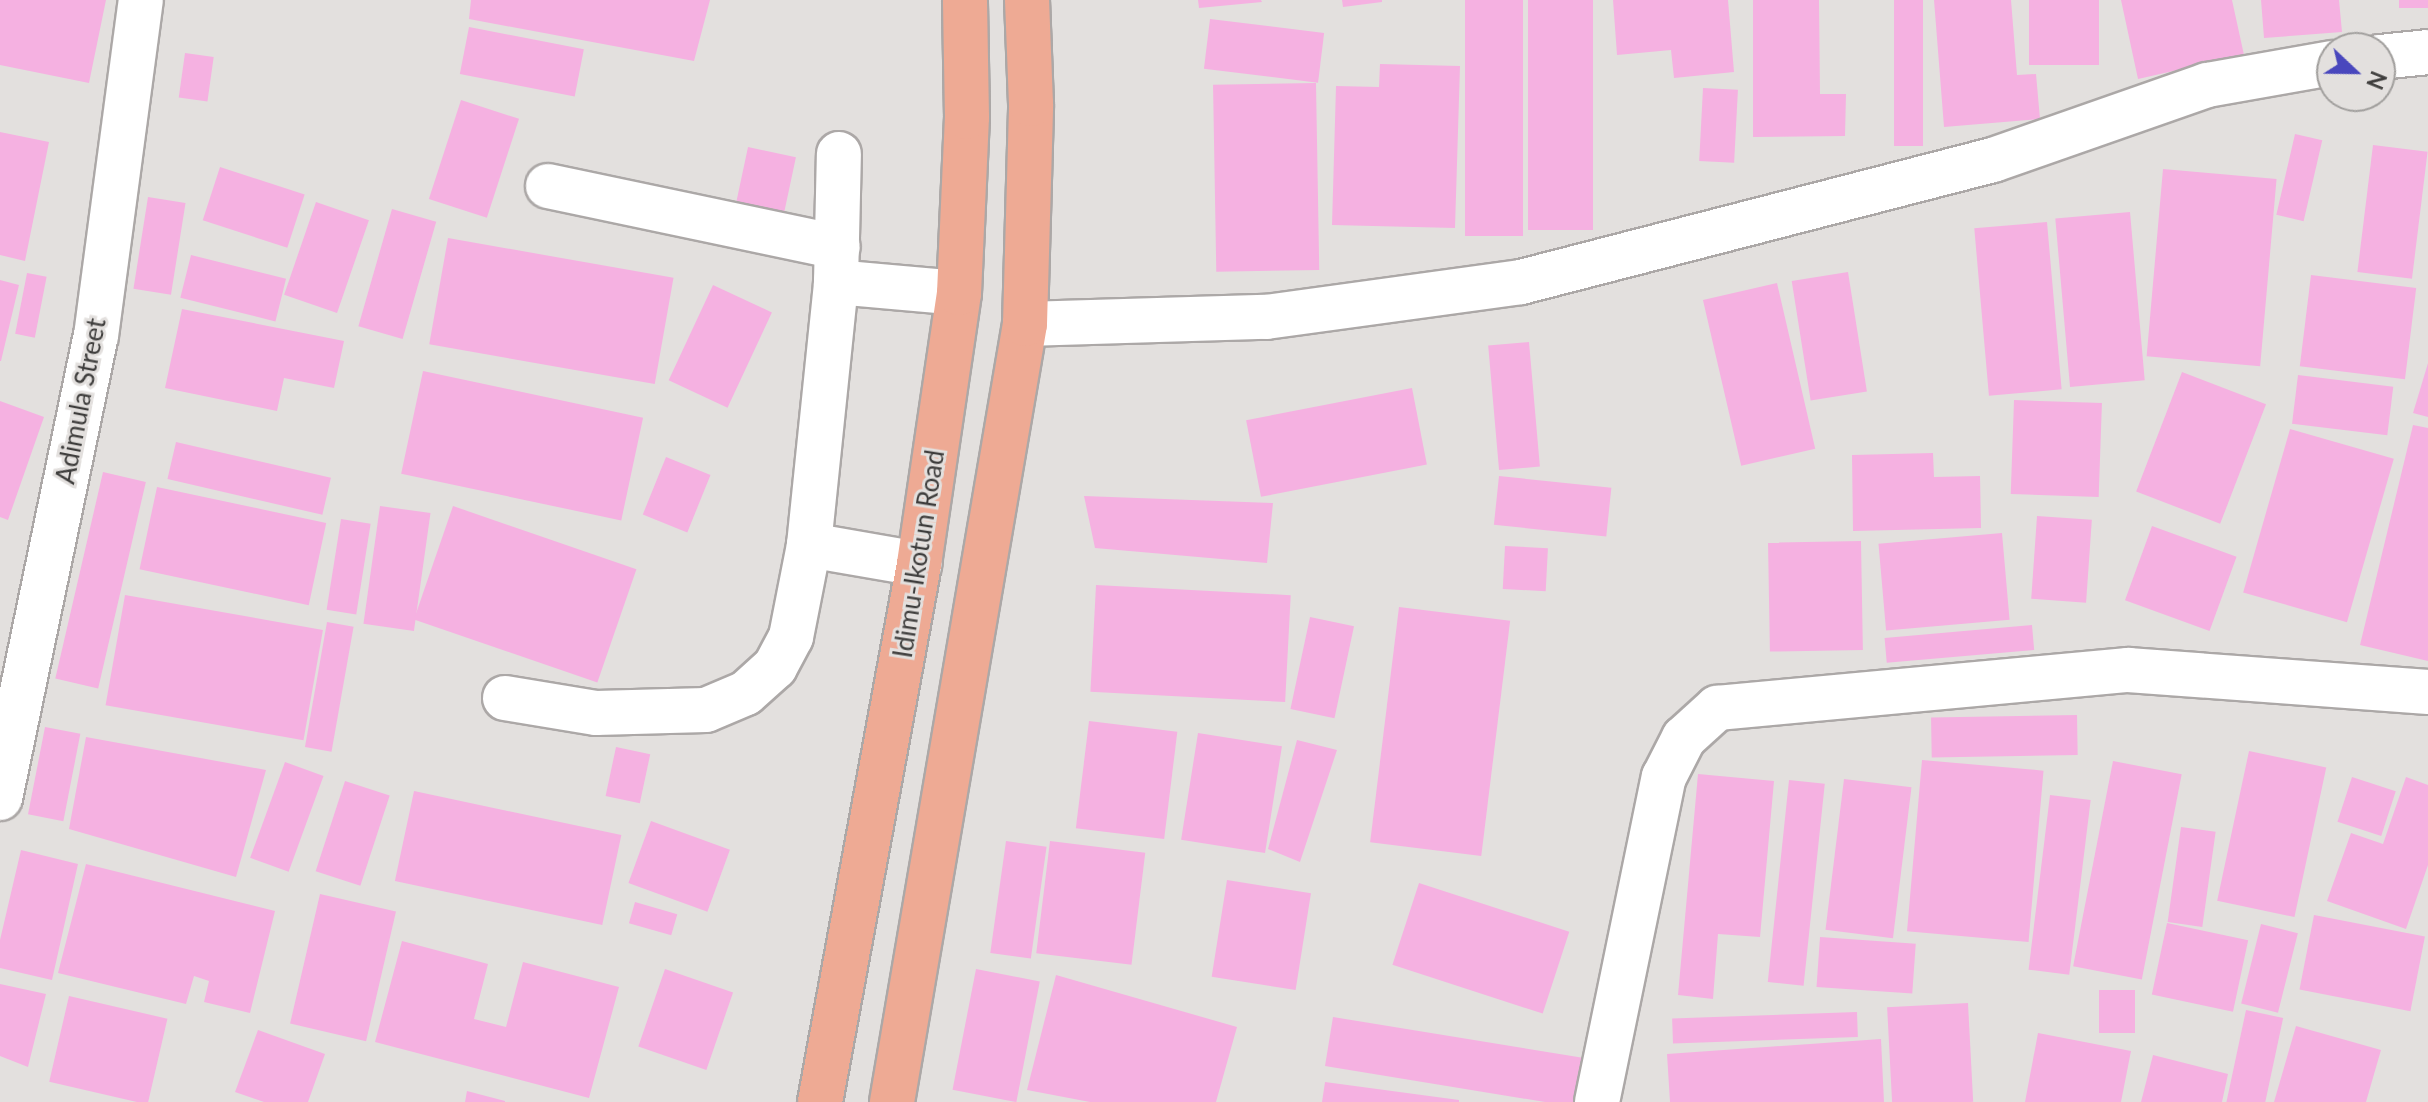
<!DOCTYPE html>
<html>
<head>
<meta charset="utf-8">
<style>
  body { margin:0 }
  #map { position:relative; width:2428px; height:1102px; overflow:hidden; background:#e3e0de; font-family:Lato,sans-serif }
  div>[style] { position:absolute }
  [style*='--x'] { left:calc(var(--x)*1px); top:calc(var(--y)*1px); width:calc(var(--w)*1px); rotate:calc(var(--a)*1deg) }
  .building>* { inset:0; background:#f5b1e1; transform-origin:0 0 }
  .roads { filter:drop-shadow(2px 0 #aca8a7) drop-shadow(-2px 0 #aca8a7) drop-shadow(0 2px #aca8a7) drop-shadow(0 -2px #aca8a7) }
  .minor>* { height:44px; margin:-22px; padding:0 22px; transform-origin:22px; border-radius:22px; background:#fff }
  .major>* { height:44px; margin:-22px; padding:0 22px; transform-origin:22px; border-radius:22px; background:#eeaa94 }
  span { translate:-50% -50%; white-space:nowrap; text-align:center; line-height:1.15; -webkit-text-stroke:6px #e3e0de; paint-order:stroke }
  .street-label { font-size:26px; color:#3e3d3c }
  .north { position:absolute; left:2316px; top:32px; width:80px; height:80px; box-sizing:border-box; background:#e3e0de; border:2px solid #a19f9d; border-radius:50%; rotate:112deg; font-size:22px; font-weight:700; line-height:32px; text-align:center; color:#3e3d3c }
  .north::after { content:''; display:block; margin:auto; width:28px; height:36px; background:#4947bd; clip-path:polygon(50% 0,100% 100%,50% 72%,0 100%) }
</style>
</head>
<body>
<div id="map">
  <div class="building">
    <div style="clip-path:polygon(0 0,106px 0,89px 83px,0 65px)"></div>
    <div style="clip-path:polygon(471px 0,710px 0,694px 61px,469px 19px)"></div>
    <div style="clip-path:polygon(1198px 0,1261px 0,1262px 2px,1199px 8px)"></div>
    <div style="clip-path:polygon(1342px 0,1382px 0,1382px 2px,1343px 7px)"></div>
    <div style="left:1465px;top:0;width:58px;height:236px"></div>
    <div style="left:1528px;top:0;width:65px;height:230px"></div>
    <div style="clip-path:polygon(1613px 0,1728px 0,1734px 72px,1674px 78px,1671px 50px,1617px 55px)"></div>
    <div style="clip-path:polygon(1753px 0,1819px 0,1820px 94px,1846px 94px,1845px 136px,1753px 137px)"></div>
    <div style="left:1894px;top:0;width:29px;height:146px"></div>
    <div style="clip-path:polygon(1934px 0,2011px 0,2017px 75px,2036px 74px,2040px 119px,1944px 127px)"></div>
    <div style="left:2029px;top:0;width:70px;height:65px"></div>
    <div style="clip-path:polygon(2121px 0,2232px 0,2244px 55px,2138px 79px)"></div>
    <div style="clip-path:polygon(2261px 0,2339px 0,2342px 32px,2264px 38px)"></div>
    <div style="left:2399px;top:0;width:29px;height:8px"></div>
    <div style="left:1210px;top:19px;width:115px;height:50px;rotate:7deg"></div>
    <div style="left:469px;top:27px;width:117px;height:48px;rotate:11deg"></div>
    <div style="left:185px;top:53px;width:29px;height:45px;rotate:8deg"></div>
    <div style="clip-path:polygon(1380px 64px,1460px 66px,1455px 228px,1332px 225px,1336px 86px,1379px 87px)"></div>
    <div style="left:1316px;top:83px;width:187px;height:103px;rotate:89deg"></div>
    <div style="left:1703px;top:88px;width:35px;height:73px;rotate:3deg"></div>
    <div style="left:461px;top:100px;width:61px;height:104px;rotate:18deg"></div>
    <div style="clip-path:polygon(0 132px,49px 142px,25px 261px,0 255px)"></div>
    <div style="left:2295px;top:134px;width:28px;height:83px;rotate:13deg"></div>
    <div style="left:2373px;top:145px;width:55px;height:128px;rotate:7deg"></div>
    <div style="left:748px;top:147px;width:49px;height:67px;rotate:12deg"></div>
    <div style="left:220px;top:167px;width:89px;height:56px;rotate:18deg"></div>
    <div style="left:2163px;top:169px;width:114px;height:188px;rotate:5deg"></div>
    <div style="left:148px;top:197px;width:38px;height:93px;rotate:9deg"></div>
    <div style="left:316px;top:202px;width:56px;height:98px;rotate:19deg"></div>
    <div style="left:392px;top:209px;width:46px;height:122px;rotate:16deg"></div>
    <div style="left:2130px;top:212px;width:169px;height:75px;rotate:85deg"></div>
    <div style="left:2047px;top:222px;width:168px;height:73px;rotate:85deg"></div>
    <div style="left:448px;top:238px;width:229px;height:108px;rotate:10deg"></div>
    <div style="left:191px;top:255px;width:98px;height:44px;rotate:14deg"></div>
    <div style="left:1848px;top:272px;width:121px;height:57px;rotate:81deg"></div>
    <div style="left:27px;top:273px;width:20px;height:62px;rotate:11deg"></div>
    <div style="left:2311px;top:275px;width:106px;height:92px;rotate:7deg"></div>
    <div style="clip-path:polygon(0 280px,19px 285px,1px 361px,0 361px)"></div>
    <div style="left:1777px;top:283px;width:170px;height:76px;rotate:77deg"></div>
    <div style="left:713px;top:285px;width:65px;height:105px;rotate:25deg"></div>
    <div style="clip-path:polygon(182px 309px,344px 341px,334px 388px,284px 378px,277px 411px,165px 388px)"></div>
    <div style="left:1529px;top:342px;width:125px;height:41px;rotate:85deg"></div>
    <div style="clip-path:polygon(2428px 363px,2428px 417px,2413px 413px)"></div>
    <div style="left:423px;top:371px;width:225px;height:105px;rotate:12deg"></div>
    <div style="left:2182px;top:372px;width:90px;height:128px;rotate:21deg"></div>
    <div style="left:2298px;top:375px;width:96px;height:49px;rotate:7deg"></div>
    <div style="left:1412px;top:388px;width:78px;height:169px;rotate:79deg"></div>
    <div style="left:2014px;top:400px;width:88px;height:94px;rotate:2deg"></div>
    <div style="clip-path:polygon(0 401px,44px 417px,8px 520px,0 517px)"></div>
    <div style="clip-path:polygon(2413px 425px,2428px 428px,2428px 661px,2360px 645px)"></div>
    <div style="left:2290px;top:429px;width:108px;height:170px;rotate:16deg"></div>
    <div style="left:176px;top:442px;width:159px;height:38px;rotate:13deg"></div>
    <div style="clip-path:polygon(1933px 453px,1934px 477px,1980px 476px,1981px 528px,1853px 531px,1852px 455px)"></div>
    <div style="left:666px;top:457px;width:48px;height:62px;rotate:22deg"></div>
    <div style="left:103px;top:472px;width:44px;height:212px;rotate:13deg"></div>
    <div style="left:1499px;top:476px;width:113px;height:49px;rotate:6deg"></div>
    <div style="left:157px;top:487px;width:173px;height:84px;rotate:12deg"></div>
    <div style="clip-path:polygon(1084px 496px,1273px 503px,1267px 563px,1095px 548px)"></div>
    <div style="left:380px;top:506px;width:51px;height:119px;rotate:8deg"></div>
    <div style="left:453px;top:506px;width:194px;height:120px;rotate:19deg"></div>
    <div style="left:2037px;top:516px;width:55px;height:83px;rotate:4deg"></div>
    <div style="left:341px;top:519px;width:30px;height:92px;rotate:9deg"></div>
    <div style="left:2152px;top:526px;width:90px;height:79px;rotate:20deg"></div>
    <div style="left:2002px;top:533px;width:87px;height:124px;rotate:85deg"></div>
    <div style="left:1861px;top:541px;width:109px;height:93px;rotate:89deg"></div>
    <div style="left:1505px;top:546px;width:43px;height:43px;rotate:3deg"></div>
    <div style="left:1096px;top:585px;width:195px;height:107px;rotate:3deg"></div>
    <div style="left:125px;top:595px;width:201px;height:112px;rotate:10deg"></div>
    <div style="left:1399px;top:607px;width:112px;height:237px;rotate:7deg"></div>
    <div style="left:1310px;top:617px;width:45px;height:94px;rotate:12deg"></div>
    <div style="left:327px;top:622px;width:27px;height:127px;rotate:10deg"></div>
    <div style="left:2032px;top:625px;width:25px;height:148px;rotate:85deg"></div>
    <div style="left:2077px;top:715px;width:40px;height:146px;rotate:89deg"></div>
    <div style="left:1089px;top:721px;width:89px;height:108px;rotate:7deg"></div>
    <div style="left:45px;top:727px;width:36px;height:89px;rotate:11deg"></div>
    <div style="left:1198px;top:733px;width:85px;height:108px;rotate:9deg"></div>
    <div style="clip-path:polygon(86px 737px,266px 770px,236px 877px,69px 829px)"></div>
    <div style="clip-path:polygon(1297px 740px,1337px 750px,1300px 862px,1268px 849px)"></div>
    <div style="left:616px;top:747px;width:35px;height:50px;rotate:12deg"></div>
    <div style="left:2249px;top:751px;width:79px;height:153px;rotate:12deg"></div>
    <div style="left:1922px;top:760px;width:122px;height:172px;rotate:5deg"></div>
    <div style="left:2113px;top:761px;width:70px;height:209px;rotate:11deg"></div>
    <div style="left:285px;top:762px;width:41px;height:102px;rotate:20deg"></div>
    <div style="clip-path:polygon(1698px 774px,1774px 781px,1760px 937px,1718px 934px,1713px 999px,1678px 995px)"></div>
    <div style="left:2352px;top:777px;width:46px;height:47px;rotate:18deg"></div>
    <div style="clip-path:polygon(2406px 777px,2428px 785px,2428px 865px,2406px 929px,2327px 901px,2351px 833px,2383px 844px)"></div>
    <div style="left:1844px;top:779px;width:68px;height:152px;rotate:7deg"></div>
    <div style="left:1789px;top:780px;width:36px;height:203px;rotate:6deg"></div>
    <div style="left:345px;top:781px;width:47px;height:95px;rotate:18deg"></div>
    <div style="left:414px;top:791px;width:212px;height:92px;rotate:12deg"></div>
    <div style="left:2050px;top:795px;width:41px;height:176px;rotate:7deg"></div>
    <div style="left:651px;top:821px;width:84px;height:66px;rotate:20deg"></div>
    <div style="left:2181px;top:827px;width:35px;height:96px;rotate:8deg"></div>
    <div style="left:1006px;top:841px;width:41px;height:113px;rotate:8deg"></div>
    <div style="left:1050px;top:841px;width:96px;height:113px;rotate:7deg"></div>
    <div style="clip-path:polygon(21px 850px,78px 864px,52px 980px,0 968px,0 940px)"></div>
    <div style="clip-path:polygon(86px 864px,275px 911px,250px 1013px,204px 1002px,209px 981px,194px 976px,186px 1004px,58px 973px)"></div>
    <div style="left:1227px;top:880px;width:85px;height:98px;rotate:9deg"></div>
    <div style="left:1419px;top:883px;width:158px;height:86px;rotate:18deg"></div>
    <div style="left:320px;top:894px;width:78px;height:133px;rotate:13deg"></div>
    <div style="left:635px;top:902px;width:44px;height:22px;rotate:16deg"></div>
    <div style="left:2314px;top:915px;width:113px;height:76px;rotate:11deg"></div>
    <div style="left:2167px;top:923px;width:83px;height:73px;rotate:12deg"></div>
    <div style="left:2261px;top:924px;width:38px;height:82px;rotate:14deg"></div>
    <div style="left:1820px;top:937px;width:96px;height:50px;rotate:4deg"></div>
    <div style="clip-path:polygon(402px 941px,488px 964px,474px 1019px,506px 1027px,523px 962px,619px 987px,589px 1098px,375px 1042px)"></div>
    <div style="left:665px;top:969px;width:72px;height:82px;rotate:19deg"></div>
    <div style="left:976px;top:969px;width:65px;height:123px;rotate:11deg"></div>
    <div style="clip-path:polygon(1056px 975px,1237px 1027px,1216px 1102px,1090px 1102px,1027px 1090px)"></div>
    <div style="clip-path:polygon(0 984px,46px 994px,28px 1067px,0 1056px)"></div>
    <div style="left:2099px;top:990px;width:36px;height:43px"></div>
    <div style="left:69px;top:996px;width:101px;height:88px;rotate:13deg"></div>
    <div style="left:1968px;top:1003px;width:99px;height:81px;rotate:87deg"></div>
    <div style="left:2246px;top:1010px;width:38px;height:94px;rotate:12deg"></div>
    <div style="left:1857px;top:1012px;width:25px;height:185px;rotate:88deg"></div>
    <div style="clip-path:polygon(1333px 1017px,1584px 1058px,1577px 1102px,1545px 1102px,1325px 1066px)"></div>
    <div style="clip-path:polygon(2296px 1026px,2381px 1050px,2366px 1102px,2274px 1102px)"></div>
    <div style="clip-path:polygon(258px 1030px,325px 1054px,308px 1102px,264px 1102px,235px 1092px)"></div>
    <div style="clip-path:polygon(2038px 1033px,2131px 1051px,2121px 1102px,2025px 1102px)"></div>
    <div style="clip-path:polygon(1881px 1039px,1884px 1102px,1670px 1102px,1667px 1054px)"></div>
    <div style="clip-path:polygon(2153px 1055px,2228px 1074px,2222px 1102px,2141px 1102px)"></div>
    <div style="clip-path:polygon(1325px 1082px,1459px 1100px,1459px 1102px,1322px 1102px)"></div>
    <div style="clip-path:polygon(467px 1091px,505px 1101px,505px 1102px,465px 1102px)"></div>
  </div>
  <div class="roads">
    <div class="minor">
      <div style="--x:2380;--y:57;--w:48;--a:-5.9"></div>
      <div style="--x:548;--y:186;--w:296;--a:11.9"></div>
      <div style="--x:836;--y:282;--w:123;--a:5.1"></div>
      <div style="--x:1025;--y:324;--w:241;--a:-1.7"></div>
      <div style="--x:1266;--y:317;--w:257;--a:-7.8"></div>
      <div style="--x:1521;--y:282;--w:488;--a:-14.5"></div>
      <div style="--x:1993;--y:160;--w:227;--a:-19.3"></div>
      <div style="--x:2207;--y:85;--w:127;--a:-10"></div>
      <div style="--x:809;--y:545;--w:112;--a:9.8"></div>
      <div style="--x:505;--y:698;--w:92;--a:9.4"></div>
      <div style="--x:596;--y:713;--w:110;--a:-1.6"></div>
      <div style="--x:706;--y:710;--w:43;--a:-23"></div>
      <div style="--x:746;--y:693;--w:39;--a:-42"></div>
      <div style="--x:775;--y:667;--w:34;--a:-62"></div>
      <div style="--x:791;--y:637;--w:94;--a:-78.9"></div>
      <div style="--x:809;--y:545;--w:264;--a:-84.1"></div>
      <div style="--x:836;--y:282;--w:128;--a:-88.7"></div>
      <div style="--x:0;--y:798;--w:472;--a:-78.3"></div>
      <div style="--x:96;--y:336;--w:339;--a:-82.4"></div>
      <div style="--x:1597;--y:1102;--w:332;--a:-78.4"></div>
      <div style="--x:1664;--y:777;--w:44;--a:-62.9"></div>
      <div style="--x:1684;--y:738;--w:45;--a:-42.3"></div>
      <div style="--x:1717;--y:708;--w:413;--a:-5.3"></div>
      <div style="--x:2128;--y:670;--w:301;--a:4.2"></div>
    </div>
    <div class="major">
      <div style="--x:820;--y:1102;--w:547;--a:-79.57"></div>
      <div style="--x:919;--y:564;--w:274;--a:-81.6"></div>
      <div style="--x:959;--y:293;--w:176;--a:-87.4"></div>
      <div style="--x:967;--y:117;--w:117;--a:-91"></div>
      <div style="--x:892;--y:1102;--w:789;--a:-80.3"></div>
      <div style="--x:1025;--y:324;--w:220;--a:-88.4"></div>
      <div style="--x:1031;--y:104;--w:104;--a:-92.2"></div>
    </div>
  </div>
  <div class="street-label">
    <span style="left:81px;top:401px;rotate:-79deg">Adimula Street</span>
    <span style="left:919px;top:554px;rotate:-81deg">Idimu-Ikotun Road</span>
  </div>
  <div class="north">N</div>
</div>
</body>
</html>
